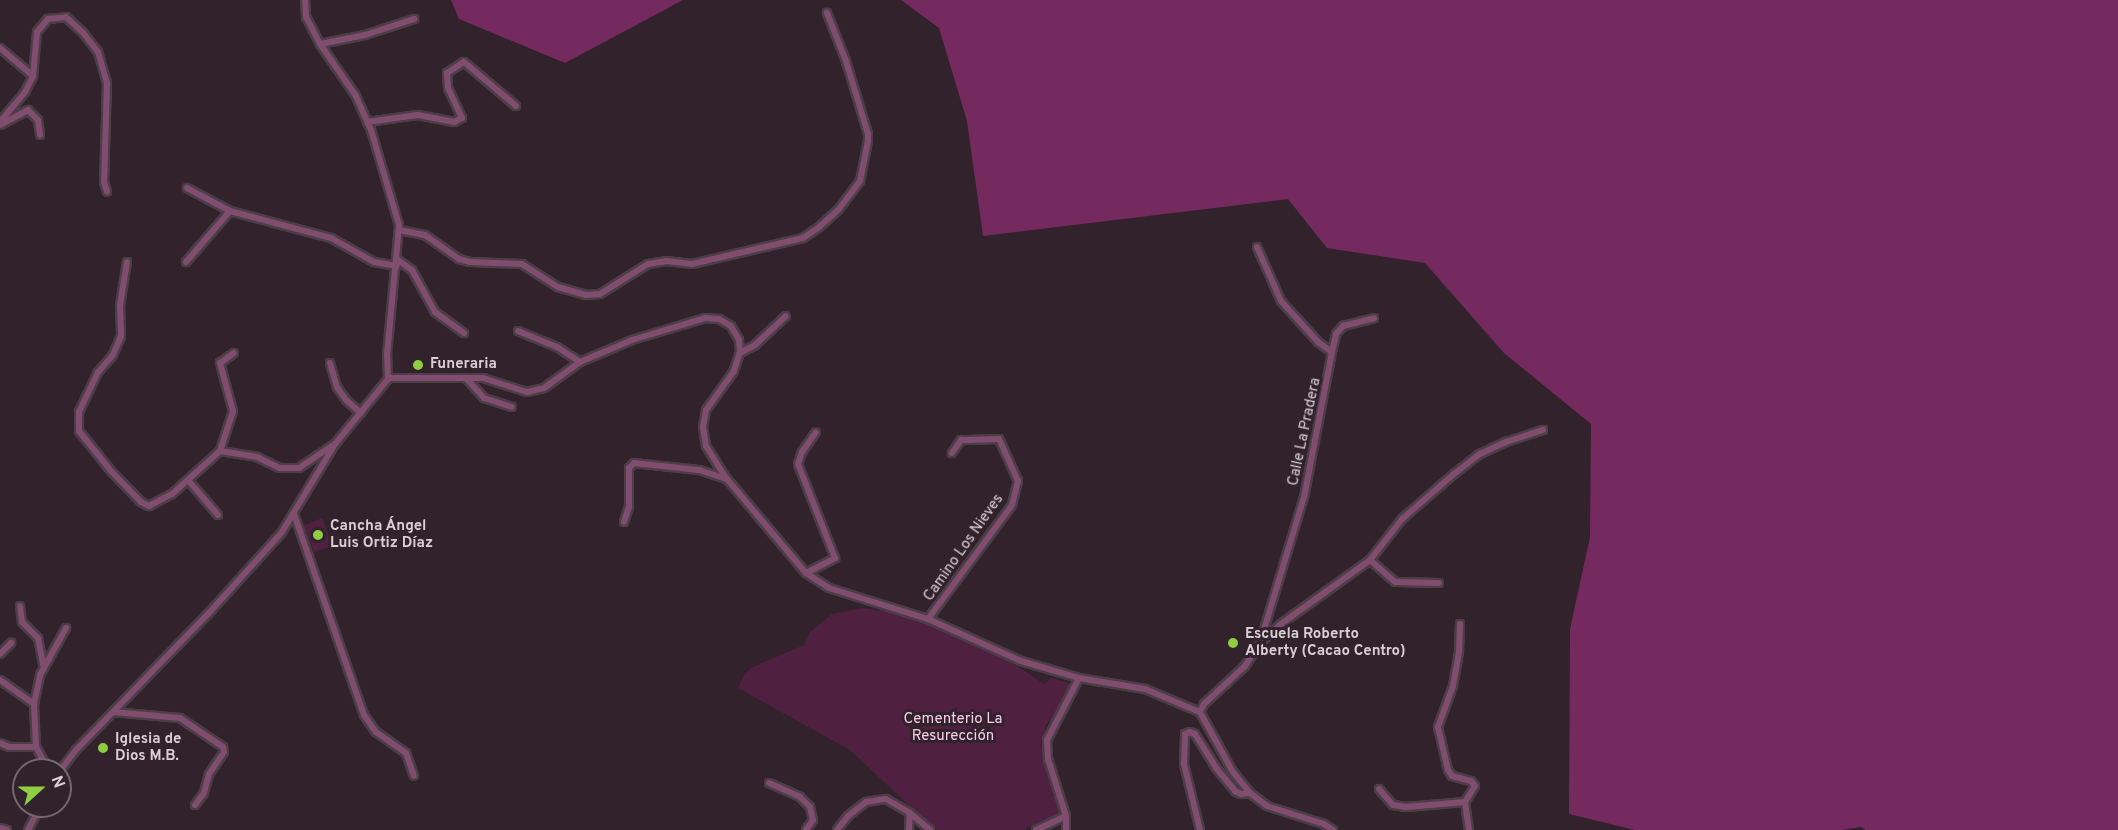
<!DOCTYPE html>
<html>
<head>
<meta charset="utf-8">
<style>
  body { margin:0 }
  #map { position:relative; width:2118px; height:830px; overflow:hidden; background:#31222b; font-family:Overpass,sans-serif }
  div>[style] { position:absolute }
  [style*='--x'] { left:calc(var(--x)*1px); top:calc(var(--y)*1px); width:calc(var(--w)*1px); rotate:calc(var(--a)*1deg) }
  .green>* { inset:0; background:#502041; transform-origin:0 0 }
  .forest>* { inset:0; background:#752a5f }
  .roads { filter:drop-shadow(2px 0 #4c3e46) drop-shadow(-2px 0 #4c3e46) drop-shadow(0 2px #4c3e46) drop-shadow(0 -2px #4c3e46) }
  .minor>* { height:6px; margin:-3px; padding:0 3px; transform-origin:3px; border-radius:3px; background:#804d6f }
  .dots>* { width:16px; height:16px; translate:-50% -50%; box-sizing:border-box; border:3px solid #31222b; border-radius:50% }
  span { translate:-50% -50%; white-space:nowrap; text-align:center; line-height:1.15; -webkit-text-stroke:6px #31222b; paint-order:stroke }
  .poi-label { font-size:15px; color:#d9ced4; font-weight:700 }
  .left { translate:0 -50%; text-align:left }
  .street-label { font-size:15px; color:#d9ced4 }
  .park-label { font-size:15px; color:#f9cce8 }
  .north { position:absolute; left:12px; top:758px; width:60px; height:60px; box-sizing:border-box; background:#31222b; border:2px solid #74676f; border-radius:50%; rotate:69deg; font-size:16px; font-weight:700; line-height:24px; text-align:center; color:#d9ced4 }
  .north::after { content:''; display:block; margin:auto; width:21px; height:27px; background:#8ece43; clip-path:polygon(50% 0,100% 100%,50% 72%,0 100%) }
</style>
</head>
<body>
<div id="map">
  <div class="green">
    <div style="left:322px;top:518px;width:29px;height:20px;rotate:68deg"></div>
    <div style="clip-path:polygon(861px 608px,895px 612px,993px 650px,1044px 684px,1051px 678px,1070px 683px,1072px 688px,1061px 708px,1046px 725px,1041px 743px,1044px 764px,1061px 813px,1023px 830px,935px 830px,850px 750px,738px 688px,745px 673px,753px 667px,804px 645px,810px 632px,832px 614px)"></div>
  </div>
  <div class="forest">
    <div style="clip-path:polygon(451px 0,683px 0,565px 63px,459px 19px)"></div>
    <div style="clip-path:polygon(901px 0,2118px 0,2118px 830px,1866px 830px,1861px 827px,1841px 830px,1635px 830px,1569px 814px,1570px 629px,1590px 537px,1591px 424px,1504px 353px,1425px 263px,1327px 248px,1288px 199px,983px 236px,967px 121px,939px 28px)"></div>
  </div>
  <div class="roads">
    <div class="minor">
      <div style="--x:320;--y:44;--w:46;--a:-11.3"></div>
      <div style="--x:365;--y:35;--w:52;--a:-18.1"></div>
      <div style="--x:0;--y:48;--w:43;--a:40.3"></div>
      <div style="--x:0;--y:122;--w:39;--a:-50"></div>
      <div style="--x:25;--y:92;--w:18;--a:-63"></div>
      <div style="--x:33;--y:76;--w:44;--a:-84.8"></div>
      <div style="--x:37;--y:32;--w:17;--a:-50"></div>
      <div style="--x:48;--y:19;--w:18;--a:-6"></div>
      <div style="--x:66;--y:17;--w:25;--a:43"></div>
      <div style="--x:84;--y:34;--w:23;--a:52"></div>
      <div style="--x:98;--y:52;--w:32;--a:74"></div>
      <div style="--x:107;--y:83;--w:99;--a:91.7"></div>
      <div style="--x:104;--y:182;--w:10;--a:73"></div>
      <div style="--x:367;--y:122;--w:51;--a:-7.8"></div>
      <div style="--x:418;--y:115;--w:37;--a:11"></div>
      <div style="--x:454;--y:122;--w:9;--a:-27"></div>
      <div style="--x:462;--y:118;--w:33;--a:-115"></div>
      <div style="--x:448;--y:88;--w:15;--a:-94"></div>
      <div style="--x:447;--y:73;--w:20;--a:-33"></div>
      <div style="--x:464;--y:62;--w:68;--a:40.2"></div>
      <div style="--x:0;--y:125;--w:32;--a:-28"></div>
      <div style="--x:28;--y:110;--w:14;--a:45"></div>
      <div style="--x:38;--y:120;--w:15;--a:82"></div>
      <div style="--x:187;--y:188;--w:49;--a:28.1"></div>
      <div style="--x:399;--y:230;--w:26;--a:11"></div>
      <div style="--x:425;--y:235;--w:42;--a:35.2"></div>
      <div style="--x:459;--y:259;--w:11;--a:15"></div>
      <div style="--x:470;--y:262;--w:52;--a:2.2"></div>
      <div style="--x:522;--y:264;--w:43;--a:32.6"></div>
      <div style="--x:558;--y:287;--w:29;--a:16"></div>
      <div style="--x:586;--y:295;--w:14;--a:-4"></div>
      <div style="--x:600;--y:294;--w:57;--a:-32"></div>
      <div style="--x:648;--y:264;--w:19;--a:-9"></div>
      <div style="--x:667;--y:261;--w:25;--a:7"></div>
      <div style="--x:692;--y:264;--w:114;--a:-13.2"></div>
      <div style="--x:803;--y:238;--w:18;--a:-34"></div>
      <div style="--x:818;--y:228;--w:28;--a:-42"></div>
      <div style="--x:839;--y:209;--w:35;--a:-53"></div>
      <div style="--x:860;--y:181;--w:41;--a:-78.7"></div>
      <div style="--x:868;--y:141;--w:7;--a:-90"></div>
      <div style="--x:868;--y:134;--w:76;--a:-106.8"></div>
      <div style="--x:846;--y:61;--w:52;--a:-111.6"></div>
      <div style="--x:1257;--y:247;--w:59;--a:66"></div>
      <div style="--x:1281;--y:301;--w:55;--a:47.9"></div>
      <div style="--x:1318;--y:342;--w:17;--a:36"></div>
      <div style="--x:1332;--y:352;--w:148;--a:100.9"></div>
      <div style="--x:1304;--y:497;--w:152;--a:106.8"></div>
      <div style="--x:398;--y:260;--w:17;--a:36"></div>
      <div style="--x:412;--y:270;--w:48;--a:61.3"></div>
      <div style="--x:435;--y:312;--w:36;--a:36"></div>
      <div style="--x:127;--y:262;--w:44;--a:99.2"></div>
      <div style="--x:120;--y:305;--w:31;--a:88"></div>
      <div style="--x:121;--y:336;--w:21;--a:113"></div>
      <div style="--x:113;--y:355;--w:23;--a:131"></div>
      <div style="--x:98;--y:372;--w:44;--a:115.4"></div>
      <div style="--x:79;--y:412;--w:19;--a:90"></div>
      <div style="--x:79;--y:431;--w:51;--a:51.3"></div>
      <div style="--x:111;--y:471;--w:43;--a:45.9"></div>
      <div style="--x:141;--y:502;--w:9;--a:27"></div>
      <div style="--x:149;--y:506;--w:26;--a:-28"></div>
      <div style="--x:172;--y:494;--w:64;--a:-41.9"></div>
      <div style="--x:220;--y:451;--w:37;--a:9"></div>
      <div style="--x:257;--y:457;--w:25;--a:26"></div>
      <div style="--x:280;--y:468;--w:19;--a:0"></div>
      <div style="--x:299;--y:468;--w:40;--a:-34"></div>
      <div style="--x:186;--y:262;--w:67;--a:-49.2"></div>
      <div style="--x:230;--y:211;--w:105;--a:15"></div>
      <div style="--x:331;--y:238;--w:49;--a:29.2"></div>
      <div style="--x:374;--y:262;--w:23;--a:10"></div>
      <div style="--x:518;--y:331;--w:42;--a:22.3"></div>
      <div style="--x:557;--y:347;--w:27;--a:33"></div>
      <div style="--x:1332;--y:352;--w:18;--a:-77"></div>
      <div style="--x:1336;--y:334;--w:11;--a:-49"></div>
      <div style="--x:1343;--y:326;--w:32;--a:-14"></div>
      <div style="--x:740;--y:353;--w:17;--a:-28"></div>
      <div style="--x:755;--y:345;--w:42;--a:-43.1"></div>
      <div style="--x:330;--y:363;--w:25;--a:74"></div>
      <div style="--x:337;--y:387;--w:16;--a:55"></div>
      <div style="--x:346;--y:400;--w:20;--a:41"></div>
      <div style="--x:388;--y:378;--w:95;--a:0"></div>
      <div style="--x:483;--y:378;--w:46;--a:17.7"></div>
      <div style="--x:527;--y:392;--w:17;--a:-13"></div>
      <div style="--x:544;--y:388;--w:44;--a:-35.8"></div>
      <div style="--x:580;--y:362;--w:56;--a:-22.9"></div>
      <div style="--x:632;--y:340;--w:76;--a:-16.8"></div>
      <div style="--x:705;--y:318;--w:14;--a:4"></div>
      <div style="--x:719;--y:319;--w:14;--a:30"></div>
      <div style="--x:731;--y:326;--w:16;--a:60"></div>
      <div style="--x:739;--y:340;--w:12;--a:85"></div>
      <div style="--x:740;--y:352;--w:20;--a:108"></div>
      <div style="--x:734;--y:371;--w:48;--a:125.7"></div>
      <div style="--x:706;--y:410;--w:17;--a:100"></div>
      <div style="--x:703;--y:427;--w:19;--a:81"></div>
      <div style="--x:706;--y:446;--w:39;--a:58"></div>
      <div style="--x:727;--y:479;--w:123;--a:50"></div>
      <div style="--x:806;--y:573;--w:27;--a:33"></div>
      <div style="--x:829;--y:588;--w:104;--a:17.4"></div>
      <div style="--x:928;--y:619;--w:102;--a:24.3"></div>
      <div style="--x:1021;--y:661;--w:60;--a:16.3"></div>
      <div style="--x:1079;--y:678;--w:67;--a:9.5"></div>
      <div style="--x:1145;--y:689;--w:60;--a:22.7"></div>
      <div style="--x:1200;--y:712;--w:68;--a:61.2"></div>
      <div style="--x:1233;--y:772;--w:27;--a:51"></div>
      <div style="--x:1250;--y:793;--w:21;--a:37"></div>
      <div style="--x:1267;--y:806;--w:60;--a:17.5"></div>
      <div style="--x:1324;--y:824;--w:11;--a:34"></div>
      <div style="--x:466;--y:378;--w:27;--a:48"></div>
      <div style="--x:484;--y:398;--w:29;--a:18"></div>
      <div style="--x:220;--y:451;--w:42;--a:-72"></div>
      <div style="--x:233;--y:411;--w:50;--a:-105.2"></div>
      <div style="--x:220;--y:363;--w:17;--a:-36"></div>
      <div style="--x:188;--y:480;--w:46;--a:49.4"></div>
      <div style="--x:294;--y:514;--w:213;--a:70.8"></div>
      <div style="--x:364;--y:715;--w:21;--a:55"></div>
      <div style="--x:376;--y:732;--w:37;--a:35"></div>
      <div style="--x:406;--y:753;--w:24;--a:71"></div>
      <div style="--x:624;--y:522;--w:16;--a:-72"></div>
      <div style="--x:629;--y:507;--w:39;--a:-90"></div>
      <div style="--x:629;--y:468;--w:7;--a:-45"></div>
      <div style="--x:634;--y:463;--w:65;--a:6.1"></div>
      <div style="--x:699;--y:470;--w:29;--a:18"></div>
      <div style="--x:1370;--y:560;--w:33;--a:41"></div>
      <div style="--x:1395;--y:582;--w:44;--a:1.3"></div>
      <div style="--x:806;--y:573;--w:33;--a:-27"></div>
      <div style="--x:835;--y:558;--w:101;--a:-111.5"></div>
      <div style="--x:798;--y:464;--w:13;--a:-72"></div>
      <div style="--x:802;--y:452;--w:24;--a:-55"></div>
      <div style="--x:20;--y:606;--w:16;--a:83"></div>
      <div style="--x:22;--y:622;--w:23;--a:45"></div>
      <div style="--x:38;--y:638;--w:31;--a:79"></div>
      <div style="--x:928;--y:619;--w:142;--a:-53.6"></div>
      <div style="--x:1012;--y:505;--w:25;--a:-76"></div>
      <div style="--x:1018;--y:481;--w:46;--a:-114.3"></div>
      <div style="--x:999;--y:439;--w:38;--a:178"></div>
      <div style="--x:961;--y:440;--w:16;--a:125"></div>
      <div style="--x:1460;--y:624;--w:28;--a:92"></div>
      <div style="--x:1459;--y:652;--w:35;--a:100"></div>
      <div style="--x:1453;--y:686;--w:44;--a:110.1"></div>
      <div style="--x:1438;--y:727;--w:44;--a:76.9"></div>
      <div style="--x:1448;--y:770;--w:7;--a:56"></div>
      <div style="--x:1452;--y:776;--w:20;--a:15"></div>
      <div style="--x:1471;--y:781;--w:6;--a:51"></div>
      <div style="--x:1475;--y:786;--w:19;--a:122"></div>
      <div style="--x:1465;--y:802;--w:28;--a:82"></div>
      <div style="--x:0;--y:654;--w:16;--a:-45"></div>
      <div style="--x:0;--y:680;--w:42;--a:35.2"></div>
      <div style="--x:34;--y:704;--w:43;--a:87.3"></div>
      <div style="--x:36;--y:747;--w:26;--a:61"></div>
      <div style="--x:34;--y:704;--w:30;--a:-78"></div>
      <div style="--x:40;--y:675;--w:54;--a:-61"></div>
      <div style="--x:113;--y:712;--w:67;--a:5.1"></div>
      <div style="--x:180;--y:718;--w:52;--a:34"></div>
      <div style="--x:223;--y:747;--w:5;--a:79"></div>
      <div style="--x:224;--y:752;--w:27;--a:124"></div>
      <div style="--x:209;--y:774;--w:20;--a:105"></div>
      <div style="--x:204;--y:793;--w:15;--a:127"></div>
      <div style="--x:1200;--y:712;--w:9;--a:-63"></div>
      <div style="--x:1204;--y:704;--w:56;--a:-42.8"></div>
      <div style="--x:1245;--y:666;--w:27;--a:-57"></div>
      <div style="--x:1260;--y:643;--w:28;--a:-42"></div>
      <div style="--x:1281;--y:624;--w:110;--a:-35.7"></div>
      <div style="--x:1370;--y:560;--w:52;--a:-52"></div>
      <div style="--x:1402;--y:519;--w:69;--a:-40.9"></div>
      <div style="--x:1454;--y:474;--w:33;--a:-38"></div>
      <div style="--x:1480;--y:454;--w:29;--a:-25"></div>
      <div style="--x:1506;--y:442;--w:39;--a:-18"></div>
      <div style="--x:0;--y:743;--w:10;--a:24"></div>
      <div style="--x:9;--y:747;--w:27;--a:0"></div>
      <div style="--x:60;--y:771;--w:26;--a:-53"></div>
      <div style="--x:76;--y:750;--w:190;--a:-45.9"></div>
      <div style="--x:208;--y:614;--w:110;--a:-47.9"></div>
      <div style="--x:282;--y:532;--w:103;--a:-58.9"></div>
      <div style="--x:335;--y:444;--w:84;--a:-50.8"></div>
      <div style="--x:388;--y:379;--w:24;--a:-92"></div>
      <div style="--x:387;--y:355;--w:131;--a:-84.7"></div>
      <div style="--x:399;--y:225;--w:99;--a:-106.4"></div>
      <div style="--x:371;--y:130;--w:37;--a:-114"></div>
      <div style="--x:356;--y:96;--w:63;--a:-124.7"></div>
      <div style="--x:320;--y:44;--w:30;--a:-117"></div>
      <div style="--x:306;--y:17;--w:17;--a:-93"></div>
      <div style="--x:769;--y:783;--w:34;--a:24"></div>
      <div style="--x:800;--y:797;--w:14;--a:45"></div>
      <div style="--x:810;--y:807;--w:13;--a:77"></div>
      <div style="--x:813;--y:820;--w:12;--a:125"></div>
      <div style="--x:1379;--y:789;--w:21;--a:49"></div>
      <div style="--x:1393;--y:805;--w:13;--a:9"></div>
      <div style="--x:1406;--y:807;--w:59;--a:-4.8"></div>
      <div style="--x:0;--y:828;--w:7;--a:16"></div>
      <div style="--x:28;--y:830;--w:27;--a:-62"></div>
      <div style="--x:837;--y:830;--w:18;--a:-52"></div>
      <div style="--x:848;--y:816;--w:23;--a:-38"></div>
      <div style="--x:866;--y:802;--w:20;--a:-9"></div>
      <div style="--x:886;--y:799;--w:28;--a:30"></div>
      <div style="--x:910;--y:813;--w:26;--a:40"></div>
      <div style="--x:909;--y:830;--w:17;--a:-87"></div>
      <div style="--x:1036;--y:830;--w:33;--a:-25"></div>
      <div style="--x:1066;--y:830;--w:14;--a:-90"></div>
      <div style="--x:1066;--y:816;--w:60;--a:-107.5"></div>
      <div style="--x:1048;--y:759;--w:19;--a:-93"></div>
      <div style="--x:1047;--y:740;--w:70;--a:-62.7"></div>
      <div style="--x:1200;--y:830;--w:68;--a:-103.6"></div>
      <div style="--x:1184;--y:764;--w:30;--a:-88"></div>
      <div style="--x:1185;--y:734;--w:5;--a:-22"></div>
      <div style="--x:1190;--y:732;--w:5;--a:22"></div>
      <div style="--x:1195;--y:734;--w:40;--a:58"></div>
      <div style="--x:1216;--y:768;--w:30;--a:50"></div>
      <div style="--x:1235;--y:791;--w:7;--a:27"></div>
      <div style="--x:1241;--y:794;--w:9;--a:-6"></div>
    </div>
  </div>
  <div class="dots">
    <div style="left:418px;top:365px;background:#8ece43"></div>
    <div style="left:318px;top:535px;background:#8ece43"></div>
    <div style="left:1233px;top:643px;background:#8ece43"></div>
    <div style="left:103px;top:748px;background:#8ece43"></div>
  </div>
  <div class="poi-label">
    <span class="left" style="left:430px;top:365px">Funeraria</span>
    <span class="left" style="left:330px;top:535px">Cancha Ángel<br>Luis Ortiz Díaz</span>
    <span class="left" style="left:1245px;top:643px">Escuela Roberto<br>Alberty (Cacao Centro)</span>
    <span class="left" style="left:115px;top:748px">Iglesia de<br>Dios M.B.</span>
  </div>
  <div class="street-label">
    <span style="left:1305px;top:432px;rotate:-78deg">Calle La Pradera</span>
    <span style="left:964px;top:548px;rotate:-55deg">Camino Los Nieves</span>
  </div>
  <div class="park-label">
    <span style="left:953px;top:728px">Cementerio La<br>Resurección</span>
  </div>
  <div class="north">N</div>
</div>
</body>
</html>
